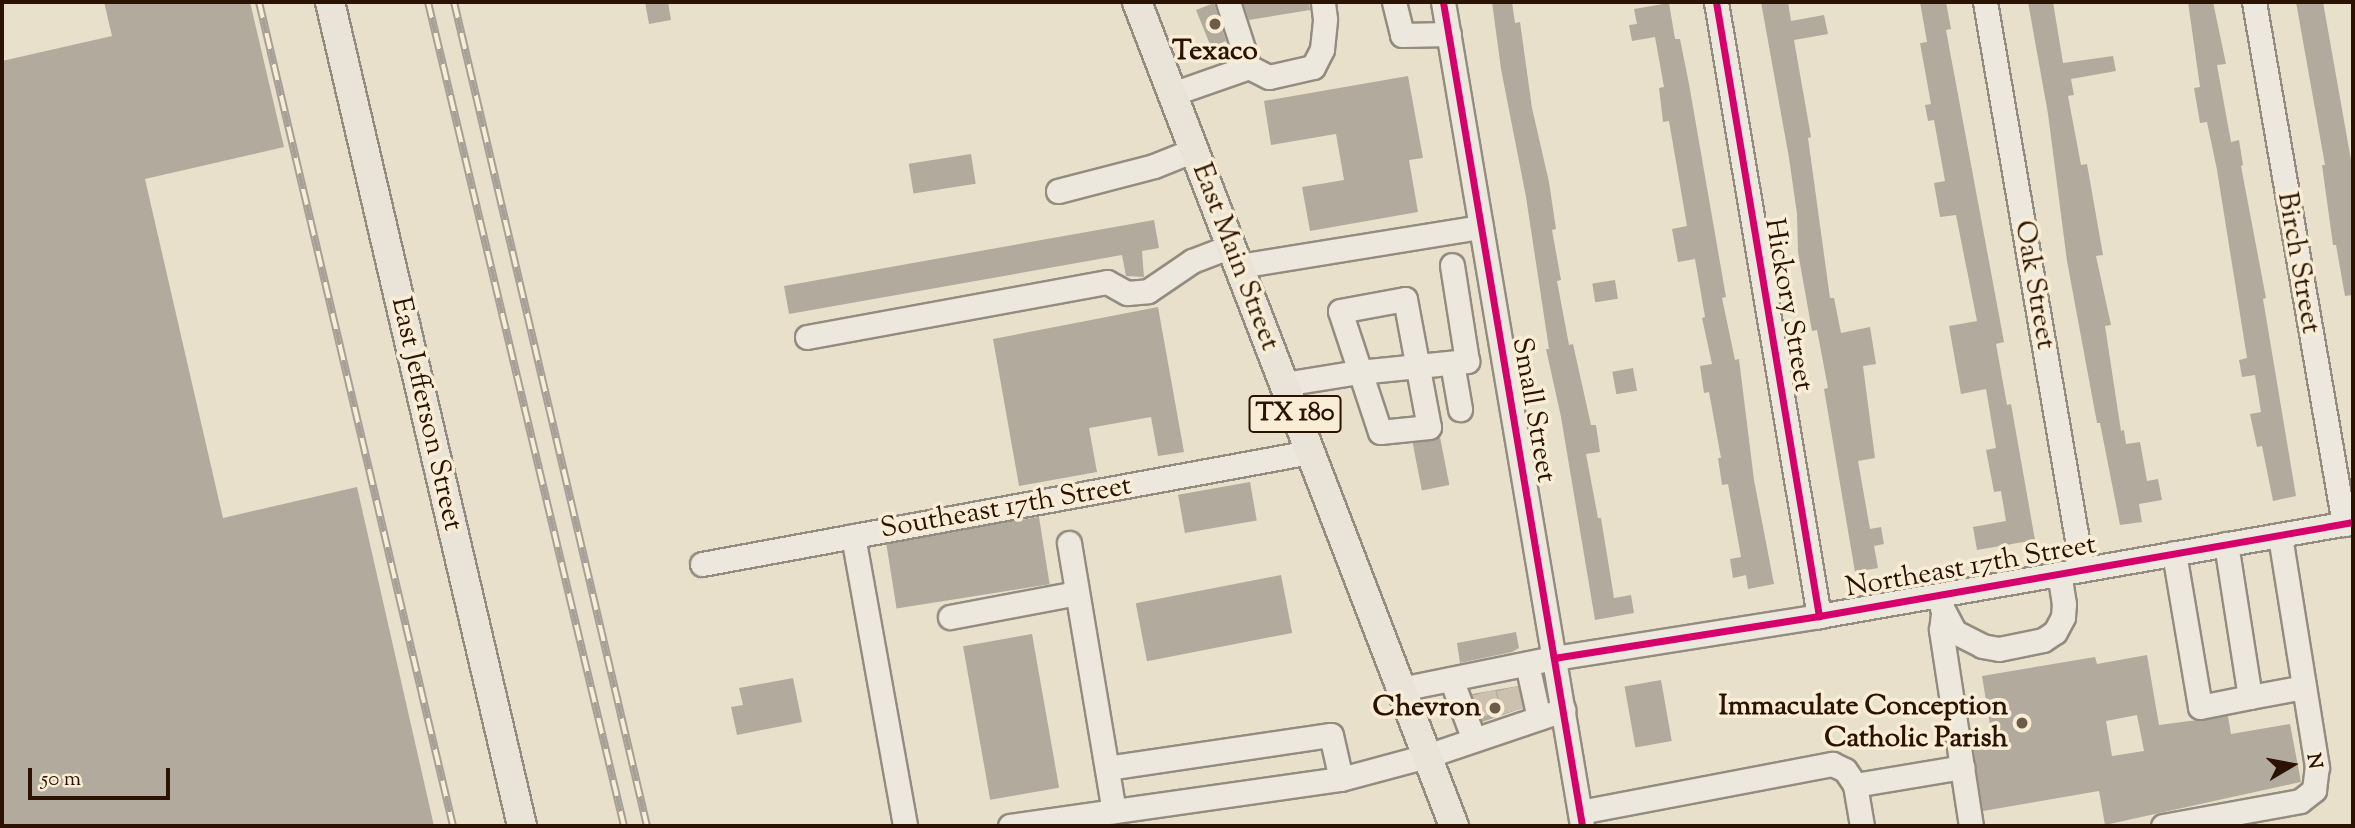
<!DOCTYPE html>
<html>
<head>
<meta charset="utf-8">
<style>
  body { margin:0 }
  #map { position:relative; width:2355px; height:828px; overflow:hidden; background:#e9e0cc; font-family:"Sorts Mill Goudy",serif }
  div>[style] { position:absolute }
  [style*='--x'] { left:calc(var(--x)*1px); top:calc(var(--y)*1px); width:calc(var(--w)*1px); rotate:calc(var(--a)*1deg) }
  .building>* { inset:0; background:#b2aa9c; transform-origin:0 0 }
  .minor-tunnel>* { height:23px; margin-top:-11.5px; transform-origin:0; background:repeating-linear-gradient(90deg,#ccc1ae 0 23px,transparent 0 34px) }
  .roads { filter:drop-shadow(2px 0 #948c7f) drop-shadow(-2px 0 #948c7f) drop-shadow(0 2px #948c7f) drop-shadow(0 -2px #948c7f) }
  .minor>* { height:23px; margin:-11.5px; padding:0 11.5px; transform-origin:11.5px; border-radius:11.5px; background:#ece8de }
  .major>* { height:28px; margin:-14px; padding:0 14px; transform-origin:14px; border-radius:14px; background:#eae4d8 }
  .rail>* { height:8px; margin-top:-4px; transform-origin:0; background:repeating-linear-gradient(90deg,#f9eed5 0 16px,#a7a096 0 32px); box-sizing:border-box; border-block:2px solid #a7a096 }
  .cycleway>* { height:7px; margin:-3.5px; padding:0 3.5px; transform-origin:3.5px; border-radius:3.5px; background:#d6006c }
  .dots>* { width:19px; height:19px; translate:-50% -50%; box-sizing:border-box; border:4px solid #f9eed5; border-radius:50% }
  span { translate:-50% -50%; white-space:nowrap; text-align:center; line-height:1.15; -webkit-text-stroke:7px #f9eed5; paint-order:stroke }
  .shield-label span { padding:2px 5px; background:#f9eed5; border:2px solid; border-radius:5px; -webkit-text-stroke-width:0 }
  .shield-label { font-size:26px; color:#2b1202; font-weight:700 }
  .poi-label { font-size:28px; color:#2b1202; font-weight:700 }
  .right { translate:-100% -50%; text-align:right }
  .street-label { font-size:28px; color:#2b1202 }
  .frame { position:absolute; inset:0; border:4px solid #2b1202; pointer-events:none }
  .north { position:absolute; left:2257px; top:730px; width:70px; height:70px; -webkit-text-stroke:5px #f9eed5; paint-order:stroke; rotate:80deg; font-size:19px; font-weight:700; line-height:28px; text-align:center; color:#2b1202 }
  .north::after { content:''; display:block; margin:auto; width:24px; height:32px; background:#2b1202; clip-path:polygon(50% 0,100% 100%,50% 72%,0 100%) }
  .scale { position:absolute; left:28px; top:768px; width:142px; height:32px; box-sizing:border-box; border:4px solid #2b1202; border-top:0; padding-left:9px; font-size:21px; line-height:24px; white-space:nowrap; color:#2b1202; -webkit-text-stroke:5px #f9eed5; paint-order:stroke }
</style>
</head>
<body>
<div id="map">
  <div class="building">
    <div style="clip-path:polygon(104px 2px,250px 2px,284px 147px,145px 179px,223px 518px,357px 487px,434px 826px,2px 826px,2px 61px,112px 36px)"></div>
    <div style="clip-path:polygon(645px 2px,668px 2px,671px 20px,649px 24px)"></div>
    <div style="clip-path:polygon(1243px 2px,1309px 2px,1310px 10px,1249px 20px)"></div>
    <div style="clip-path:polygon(1492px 2px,1512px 2px,1515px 23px,1520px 22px,1532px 108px,1549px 182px,1556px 229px,1552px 230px,1561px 280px,1557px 281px,1569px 345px,1573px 344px,1591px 425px,1596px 425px,1600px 452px,1586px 454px,1598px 518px,1601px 518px,1614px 598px,1631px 595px,1634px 613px,1595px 620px,1561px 417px,1546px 349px,1549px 349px,1526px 197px,1501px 69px)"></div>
    <div style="clip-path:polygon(1761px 2px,1788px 2px,1791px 21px,1824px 15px,1828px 34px,1794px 40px,1811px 137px,1808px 138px,1830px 298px,1834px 298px,1841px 333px,1870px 327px,1876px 364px,1863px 366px,1875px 458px,1858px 461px,1870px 529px,1881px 527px,1884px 544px,1874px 546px,1878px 568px,1855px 572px,1824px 389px,1828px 388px,1817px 330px,1812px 331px,1798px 252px,1797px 214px,1789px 158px)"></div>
    <div style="clip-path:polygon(1920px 2px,1946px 2px,1951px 29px,1946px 30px,2004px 342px,1996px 344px,2007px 405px,2011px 404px,2035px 540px,1977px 550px,1973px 527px,2006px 521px,2001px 491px,1994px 492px,1986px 450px,1996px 448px,1986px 389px,1961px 394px,1949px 326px,1977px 321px,1956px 215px,1940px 217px,1934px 183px,1945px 181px,1934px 120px,1928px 121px,1925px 105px,1931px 104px,1920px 43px,1927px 42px)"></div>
    <div style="clip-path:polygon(2028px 2px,2053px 2px,2063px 63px,2113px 56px,2116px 71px,2071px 79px,2074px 95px,2068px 96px,2081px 165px,2087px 164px,2103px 255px,2096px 256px,2111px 325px,2105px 326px,2121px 431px,2124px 430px,2126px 444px,2140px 442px,2147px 481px,2158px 479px,2162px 500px,2139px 504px,2142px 522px,2120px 525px,2100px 423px,2097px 423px,2067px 261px,2048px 114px)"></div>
    <div style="clip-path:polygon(2188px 2px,2213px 2px,2226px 64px,2217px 65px,2231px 142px,2239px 140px,2243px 165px,2241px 166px,2266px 298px,2263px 299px,2296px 496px,2273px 501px,2262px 446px,2257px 447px,2250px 414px,2261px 412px,2255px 375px,2242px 377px,2239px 360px,2247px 358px,2217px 170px,2207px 122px,2200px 123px,2194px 88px,2200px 87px)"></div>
    <div style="clip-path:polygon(2296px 2px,2323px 2px,2351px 160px,2353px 160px,2353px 295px,2345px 296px,2336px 245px,2333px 245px,2322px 165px,2325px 165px)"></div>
    <div style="clip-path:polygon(1214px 3px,1226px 41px,1211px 47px,1196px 10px)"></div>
    <div style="clip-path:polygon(1669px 3px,1675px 39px,1680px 39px,1689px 84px,1726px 297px,1722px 298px,1735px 360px,1739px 359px,1754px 480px,1774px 584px,1748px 589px,1746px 575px,1733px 578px,1730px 559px,1741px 557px,1728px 484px,1722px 485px,1718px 458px,1721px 458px,1709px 392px,1704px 393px,1700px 366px,1712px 364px,1702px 318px,1705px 317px,1695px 259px,1678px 262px,1672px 229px,1687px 226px,1669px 121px,1663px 122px,1659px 88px,1664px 87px,1655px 37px,1632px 41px,1629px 25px,1637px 24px,1634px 9px)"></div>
    <div style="clip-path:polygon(1408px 76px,1423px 158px,1409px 160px,1418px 212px,1310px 231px,1302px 187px,1344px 180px,1336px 134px,1271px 145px,1264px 101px)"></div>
    <div style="left:971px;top:154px;width:30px;height:63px;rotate:81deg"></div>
    <div style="clip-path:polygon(1154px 220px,1159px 248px,1142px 251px,1144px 277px,1126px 276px,1122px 255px,789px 314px,784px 286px)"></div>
    <div style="left:1615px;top:280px;width:19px;height:23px;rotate:81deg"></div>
    <div style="clip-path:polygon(1158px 307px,1184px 452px,1158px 456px,1151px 417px,1089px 428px,1097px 472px,1019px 486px,993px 339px)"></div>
    <div style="left:1633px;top:368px;width:23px;height:21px;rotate:80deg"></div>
    <div style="left:1440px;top:437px;width:49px;height:28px;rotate:79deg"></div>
    <div style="left:1250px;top:482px;width:39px;height:73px;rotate:80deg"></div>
    <div style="left:1039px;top:517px;width:68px;height:155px;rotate:81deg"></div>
    <div style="left:1281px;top:575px;width:59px;height:148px;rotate:79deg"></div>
    <div style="clip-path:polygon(1516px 632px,1519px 648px,1512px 652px,1460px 663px,1457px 643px)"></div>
    <div style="left:1032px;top:634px;width:156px;height:70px;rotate:80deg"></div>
    <div style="clip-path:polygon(evenodd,2147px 655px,2159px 725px,2228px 716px,2231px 734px,2290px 724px,2301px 782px,2105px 825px,2099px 791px,1983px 811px,1972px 741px,1992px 737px,1982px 676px,2095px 657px,2097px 664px,2147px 655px,2137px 715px,2144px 751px,2112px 756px,2106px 721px,2137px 715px)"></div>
    <div style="clip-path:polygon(793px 678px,802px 722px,737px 735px,731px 707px,743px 705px,739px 688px)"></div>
    <div style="left:1661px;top:680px;width:62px;height:37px;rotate:80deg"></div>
    <div style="clip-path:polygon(1518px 686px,1523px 708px,1482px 722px,1472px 694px)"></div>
  </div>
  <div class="minor-tunnel">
    <div style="--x:1508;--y:688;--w:25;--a:76"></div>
    <div style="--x:1484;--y:692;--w:30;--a:75"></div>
  </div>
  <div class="roads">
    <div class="minor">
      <div style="--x:1394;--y:2;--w:34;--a:76"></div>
      <div style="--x:1402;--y:35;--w:47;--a:-1.2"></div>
      <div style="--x:1443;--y:2;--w:836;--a:80.42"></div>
      <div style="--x:1716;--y:2;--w:623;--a:80.48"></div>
      <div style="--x:1985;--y:2;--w:575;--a:80.29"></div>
      <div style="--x:2254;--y:2;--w:530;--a:80.22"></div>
      <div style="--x:1249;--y:67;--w:22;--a:27"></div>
      <div style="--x:1269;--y:77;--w:45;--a:-12.8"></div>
      <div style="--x:1313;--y:67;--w:20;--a:-63"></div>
      <div style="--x:1322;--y:49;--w:30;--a:-84"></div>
      <div style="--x:1325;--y:19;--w:17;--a:-97"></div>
      <div style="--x:1172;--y:94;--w:82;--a:-19.3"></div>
      <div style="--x:1249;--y:67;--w:68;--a:-107.9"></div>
      <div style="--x:1058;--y:191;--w:99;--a:-14.6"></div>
      <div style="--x:1154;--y:166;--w:43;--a:-21.8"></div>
      <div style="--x:1239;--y:266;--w:245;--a:-9.2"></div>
      <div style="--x:1405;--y:299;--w:130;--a:79.4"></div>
      <div style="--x:1429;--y:427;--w:49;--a:174.2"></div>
      <div style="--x:1380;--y:432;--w:127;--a:-108.3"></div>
      <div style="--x:1340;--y:311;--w:66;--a:-10.5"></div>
      <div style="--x:807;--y:337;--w:305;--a:-10.4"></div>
      <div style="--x:1107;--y:282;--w:23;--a:29"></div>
      <div style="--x:1127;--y:293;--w:21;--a:-5"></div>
      <div style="--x:1148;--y:291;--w:53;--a:-34.3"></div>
      <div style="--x:1192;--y:261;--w:42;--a:-21"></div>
      <div style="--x:1452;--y:363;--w:47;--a:80.1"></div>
      <div style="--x:1284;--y:384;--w:76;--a:-9.1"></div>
      <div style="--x:1359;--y:372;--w:109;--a:-5.8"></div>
      <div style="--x:1467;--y:361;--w:97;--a:-98.9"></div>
      <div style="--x:853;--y:536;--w:295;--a:79.8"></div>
      <div style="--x:1069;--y:543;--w:272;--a:80.5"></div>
      <div style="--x:2174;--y:553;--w:156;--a:80.4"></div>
      <div style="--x:2200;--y:707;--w:51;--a:-11.3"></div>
      <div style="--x:2250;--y:697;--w:155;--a:-98.9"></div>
      <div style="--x:702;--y:564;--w:618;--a:-10.44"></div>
      <div style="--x:1942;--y:608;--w:27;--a:62"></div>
      <div style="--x:1955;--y:632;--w:30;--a:27"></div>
      <div style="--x:1982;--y:646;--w:17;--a:10"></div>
      <div style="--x:1999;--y:649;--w:45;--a:-11.6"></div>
      <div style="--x:2043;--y:640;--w:14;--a:-34"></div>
      <div style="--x:2055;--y:632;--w:17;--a:-62"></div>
      <div style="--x:2063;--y:617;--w:13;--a:-86"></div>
      <div style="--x:2064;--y:604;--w:31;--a:-99"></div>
      <div style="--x:1943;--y:614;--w:16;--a:97"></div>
      <div style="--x:1941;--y:630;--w:198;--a:81.3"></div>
      <div style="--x:950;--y:617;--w:129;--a:-10.7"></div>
      <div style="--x:1527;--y:664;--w:55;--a:77.5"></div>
      <div style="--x:1451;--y:679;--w:65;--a:69.3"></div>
      <div style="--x:1401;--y:689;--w:156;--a:-11.5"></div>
      <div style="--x:1554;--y:658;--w:268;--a:-9"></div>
      <div style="--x:1819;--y:616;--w:542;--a:-9.98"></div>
      <div style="--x:2250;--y:697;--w:55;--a:-10.5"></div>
      <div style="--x:1107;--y:768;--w:226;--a:-8.4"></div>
      <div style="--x:1331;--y:735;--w:45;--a:77.2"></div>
      <div style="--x:1855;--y:785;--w:109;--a:-9.5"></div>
      <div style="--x:1580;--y:812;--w:257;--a:-10.8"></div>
      <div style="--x:1832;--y:764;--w:14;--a:25"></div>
      <div style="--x:1845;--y:770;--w:18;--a:56"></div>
      <div style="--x:1855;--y:785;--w:42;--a:80.3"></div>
      <div style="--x:1010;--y:826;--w:334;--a:-8.1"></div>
      <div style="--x:1341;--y:779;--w:89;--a:-15"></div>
      <div style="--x:1427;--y:756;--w:144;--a:-18.7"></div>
      <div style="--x:2163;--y:826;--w:139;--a:-10.3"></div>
      <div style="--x:2300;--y:801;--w:18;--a:-38"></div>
      <div style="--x:2314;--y:790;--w:23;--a:-83"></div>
      <div style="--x:2317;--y:767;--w:235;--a:-99.1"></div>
    </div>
    <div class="major">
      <div style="--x:330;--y:2;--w:846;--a:76.88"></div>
      <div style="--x:1137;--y:2;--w:883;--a:68.96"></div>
    </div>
  </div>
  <div class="rail">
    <div style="--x:259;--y:2;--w:847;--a:76.75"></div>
    <div style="--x:428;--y:2;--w:847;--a:76.62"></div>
    <div style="--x:454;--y:2;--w:846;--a:76.82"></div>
  </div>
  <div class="cycleway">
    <div style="--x:1443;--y:2;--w:836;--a:80.42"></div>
    <div style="--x:1716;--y:2;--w:623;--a:80.48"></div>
    <div style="--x:1554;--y:658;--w:268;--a:-9"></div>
    <div style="--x:1819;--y:616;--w:542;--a:-9.98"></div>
  </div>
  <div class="dots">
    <div style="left:1215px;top:24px;background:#6e5a49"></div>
    <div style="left:1495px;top:708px;background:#6e5a49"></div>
    <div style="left:2022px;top:723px;background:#6e5a49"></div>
  </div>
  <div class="shield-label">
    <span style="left:1295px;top:414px">TX 180</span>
  </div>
  <div class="poi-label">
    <span style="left:1215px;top:52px">Texaco</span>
    <span class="right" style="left:2008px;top:723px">Immaculate Conception<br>Catholic Parish</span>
    <span class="right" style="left:1481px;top:708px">Chevron</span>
  </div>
  <div class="street-label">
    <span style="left:1235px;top:257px;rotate:69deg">East Main Street</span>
    <span style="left:2298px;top:263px;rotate:80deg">Birch Street</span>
    <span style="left:2034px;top:285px;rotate:80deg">Oak Street</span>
    <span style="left:1788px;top:305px;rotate:80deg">Hickory Street</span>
    <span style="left:1533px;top:410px;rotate:80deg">Small Street</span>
    <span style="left:426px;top:414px;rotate:77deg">East Jefferson Street</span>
    <span style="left:1006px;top:508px;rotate:-10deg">Southeast 17th Street</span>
    <span style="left:1971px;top:567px;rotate:-10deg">Northeast 17th Street</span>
  </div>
  <div class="frame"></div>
  <div class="north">N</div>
  <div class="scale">50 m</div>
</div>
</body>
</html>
